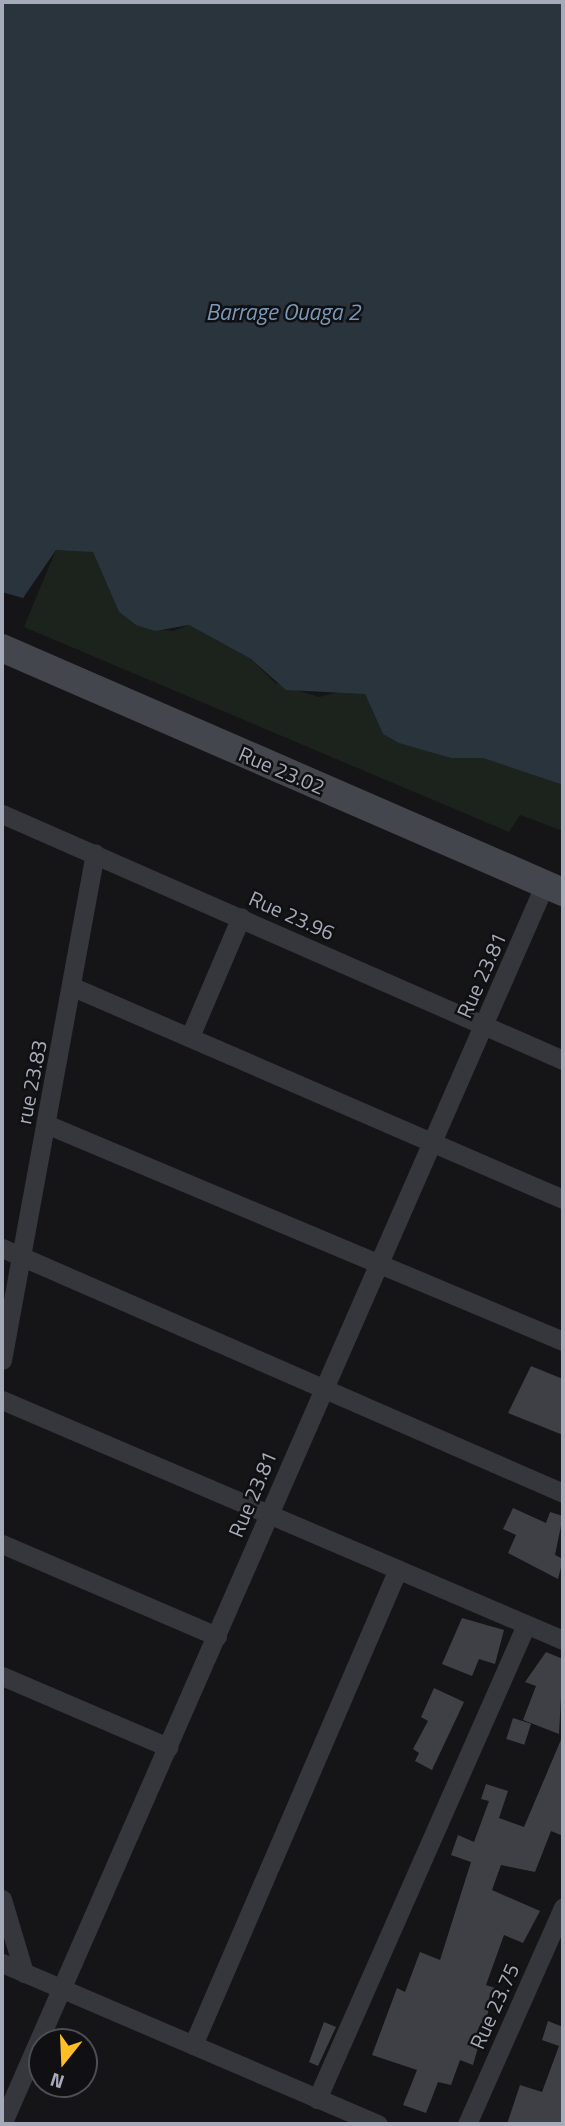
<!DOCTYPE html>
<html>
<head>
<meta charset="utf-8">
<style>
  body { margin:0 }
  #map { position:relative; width:565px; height:2126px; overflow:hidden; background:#151518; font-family:"Titillium Web",sans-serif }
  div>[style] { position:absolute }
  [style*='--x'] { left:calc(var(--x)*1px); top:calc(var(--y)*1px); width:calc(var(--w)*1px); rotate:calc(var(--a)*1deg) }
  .green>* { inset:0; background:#1b231c }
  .water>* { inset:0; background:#2a343d }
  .building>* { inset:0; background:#3f4045; transform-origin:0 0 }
  .street>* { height:19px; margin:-9.5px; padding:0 9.5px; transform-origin:9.5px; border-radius:9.5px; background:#36373d }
  .secondary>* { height:28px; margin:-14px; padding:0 14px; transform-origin:14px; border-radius:14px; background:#44464d }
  span { translate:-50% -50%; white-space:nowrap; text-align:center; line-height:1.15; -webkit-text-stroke:5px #101013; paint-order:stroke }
  .street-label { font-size:21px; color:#a6abb9 }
  .water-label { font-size:23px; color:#7a98b7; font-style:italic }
  .frame { position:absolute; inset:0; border:4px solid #a6abb9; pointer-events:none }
  .north { position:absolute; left:28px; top:2028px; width:70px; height:70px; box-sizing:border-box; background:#101013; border:2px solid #4c4e55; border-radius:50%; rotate:198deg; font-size:19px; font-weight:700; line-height:28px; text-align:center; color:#a6abb9 }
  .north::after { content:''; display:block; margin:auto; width:24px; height:32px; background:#ffbe26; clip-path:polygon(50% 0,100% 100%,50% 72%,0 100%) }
</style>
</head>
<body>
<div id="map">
  <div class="green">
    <div style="clip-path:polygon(69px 547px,93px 552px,119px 612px,136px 625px,173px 631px,189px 625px,251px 659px,275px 683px,319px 697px,350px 689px,365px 694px,383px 734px,451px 758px,483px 758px,563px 785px,563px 831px,520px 815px,509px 832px,24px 627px,56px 550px)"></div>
  </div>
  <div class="water">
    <div style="clip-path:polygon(2px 2px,563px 2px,563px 785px,483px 758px,451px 758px,399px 743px,383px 734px,365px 694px,286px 690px,251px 659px,189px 625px,155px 631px,136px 625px,119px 612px,93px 552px,56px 550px,23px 598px,2px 592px)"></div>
  </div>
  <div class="building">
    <div style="clip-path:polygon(531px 1366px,563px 1379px,563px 1435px,508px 1413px)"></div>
    <div style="clip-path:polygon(513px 1508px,546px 1523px,550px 1512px,563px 1516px,555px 1555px,563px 1559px,558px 1579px,508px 1553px,516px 1535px,503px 1529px)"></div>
    <div style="clip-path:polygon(462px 1618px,504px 1630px,495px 1664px,479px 1659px,472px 1676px,442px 1664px)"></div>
    <div style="clip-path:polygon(546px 1652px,563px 1659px,559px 1734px,523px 1720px,536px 1686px,525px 1682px)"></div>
    <div style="clip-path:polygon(434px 1688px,464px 1702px,432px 1770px,415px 1761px,419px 1753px,413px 1749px,428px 1721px,421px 1717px)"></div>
    <div style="left:513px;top:1718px;width:19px;height:22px;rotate:18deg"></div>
    <div style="clip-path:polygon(563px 1735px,563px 1836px,551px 1831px,535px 1872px,501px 1865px,492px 1890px,540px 1911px,523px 1943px,504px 1935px,486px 1985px,495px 1988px,473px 2065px,460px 2060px,451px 2085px,438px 2082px,426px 2113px,403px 2105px,417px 2070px,372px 2055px,397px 1988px,405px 1992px,420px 1952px,440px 1960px,471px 1862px,451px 1855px,458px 1835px,474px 1842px,489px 1801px,481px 1799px,486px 1784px,508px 1791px,499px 1818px,524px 1827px)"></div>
    <div style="clip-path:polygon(548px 2021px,563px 2027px,563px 2124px,507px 2124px,520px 2085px,542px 2092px,559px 2046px,542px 2040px)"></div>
    <div style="clip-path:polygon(324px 2022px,336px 2027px,318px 2066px,309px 2062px)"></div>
  </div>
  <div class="street">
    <div style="--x:2;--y:814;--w:613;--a:23.68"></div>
    <div style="--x:73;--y:987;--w:534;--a:23.4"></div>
    <div style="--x:191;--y:1034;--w:127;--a:-66.9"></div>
    <div style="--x:46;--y:1124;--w:561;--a:22.77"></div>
    <div style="--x:2;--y:1248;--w:612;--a:23.59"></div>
    <div style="--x:2;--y:1360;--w:515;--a:-79.61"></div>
    <div style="--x:2;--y:1400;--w:610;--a:23.16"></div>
    <div style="--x:2;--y:1544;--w:234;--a:23.2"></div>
    <div style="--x:2;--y:1676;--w:181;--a:23.2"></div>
    <div style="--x:2;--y:1899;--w:77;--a:73.4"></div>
    <div style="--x:2;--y:1963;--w:409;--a:23.2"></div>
    <div style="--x:193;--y:2045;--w:518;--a:-66.7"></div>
    <div style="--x:317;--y:2099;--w:518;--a:-66.21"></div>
    <div style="--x:3;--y:2122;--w:1351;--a:-66.36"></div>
    <div style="--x:467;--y:2124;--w:237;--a:-66.1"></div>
  </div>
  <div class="secondary">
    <div style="--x:2;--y:648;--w:612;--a:23.51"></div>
  </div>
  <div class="street-label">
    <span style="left:282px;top:770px;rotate:23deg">Rue 23.02</span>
    <span style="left:292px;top:915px;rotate:24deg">Rue 23.96</span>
    <span style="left:481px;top:975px;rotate:-66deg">Rue 23.81</span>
    <span style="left:31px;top:1082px;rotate:-79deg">rue 23.83</span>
    <span style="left:252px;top:1494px;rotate:-67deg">Rue 23.81</span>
    <span style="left:494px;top:2006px;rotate:-66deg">Rue 23.75</span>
  </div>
  <div class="water-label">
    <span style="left:283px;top:312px">Barrage Ouaga 2</span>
  </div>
  <div class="frame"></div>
  <div class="north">N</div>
</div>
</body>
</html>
